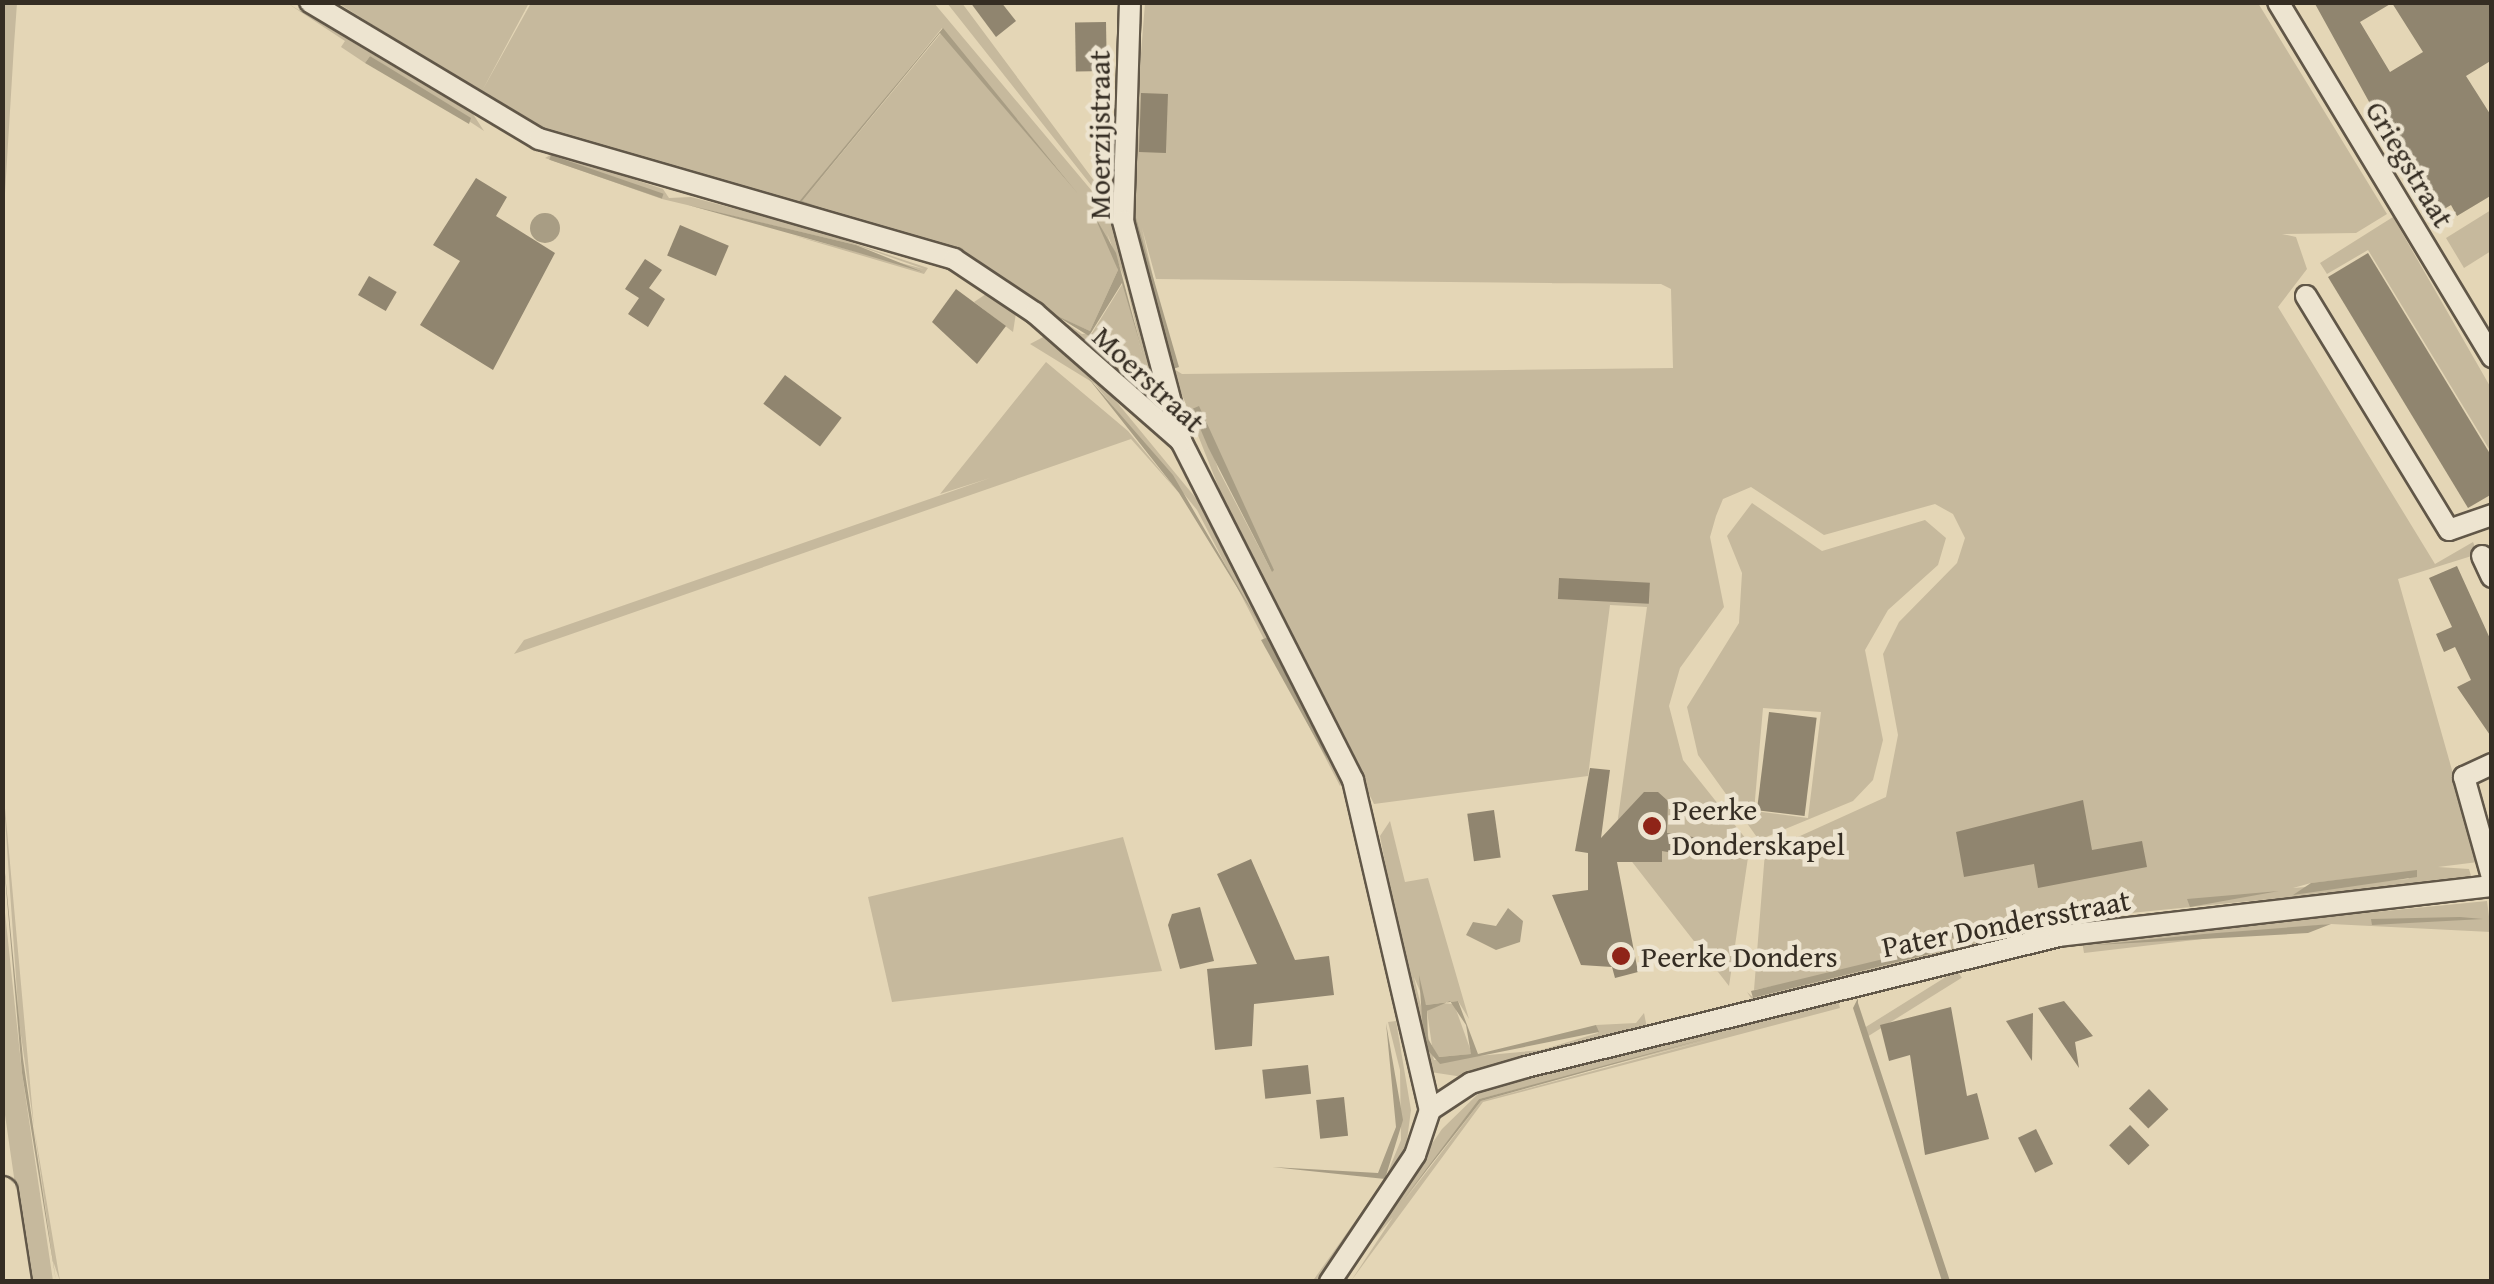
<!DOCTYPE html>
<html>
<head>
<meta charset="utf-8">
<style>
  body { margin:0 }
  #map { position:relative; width:2494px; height:1284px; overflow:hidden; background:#e4d6b6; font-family:"Gentium Book Plus",serif }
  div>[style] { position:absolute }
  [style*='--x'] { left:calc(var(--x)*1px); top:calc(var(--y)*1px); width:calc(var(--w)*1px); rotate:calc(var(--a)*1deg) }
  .green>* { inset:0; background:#c6b99d; transform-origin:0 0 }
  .water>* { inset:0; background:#a89d84; transform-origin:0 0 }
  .round { border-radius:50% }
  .building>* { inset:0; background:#90856f; transform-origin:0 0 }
  .roads { filter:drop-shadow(2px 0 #615748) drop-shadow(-2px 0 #615748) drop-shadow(0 2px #615748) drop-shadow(0 -2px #615748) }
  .minor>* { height:20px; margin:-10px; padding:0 10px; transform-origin:10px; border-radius:10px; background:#ede4d0 }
  .primary>* { height:30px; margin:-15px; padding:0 15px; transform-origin:15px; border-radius:15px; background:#e4d6b6 }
  .dots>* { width:28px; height:28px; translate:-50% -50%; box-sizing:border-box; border:5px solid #ede4d0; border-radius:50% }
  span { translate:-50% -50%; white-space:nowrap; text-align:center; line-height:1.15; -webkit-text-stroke:9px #ede4d0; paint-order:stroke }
  .street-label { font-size:30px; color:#352d23 }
  .poi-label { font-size:30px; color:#352d23 }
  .left { translate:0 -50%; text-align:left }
  .frame { position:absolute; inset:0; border:5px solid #352d23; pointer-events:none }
</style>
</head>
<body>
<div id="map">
  <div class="green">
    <div style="clip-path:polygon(17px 3px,14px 45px,3px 226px,3px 4px)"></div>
    <div style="clip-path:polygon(287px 3px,473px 114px,484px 131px,370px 56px,365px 63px,341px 47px,345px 41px)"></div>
    <div style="clip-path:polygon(evenodd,322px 3px,466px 84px,338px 3px,529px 3px,482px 91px,531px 3px,934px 3px,1118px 222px,1158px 402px,1151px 409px,984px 276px,560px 141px,322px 3px,942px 28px,1079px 195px,941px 33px,802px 201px,942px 28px,322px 3px,1107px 233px,1126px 283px,1143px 356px,1123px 283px,1092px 333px,1082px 334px,1056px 316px,1090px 331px,1118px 270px,1107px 233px)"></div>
    <div style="clip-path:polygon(947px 3px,962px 3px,1098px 186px,1108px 179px,1120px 85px,1115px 182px,1102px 193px,1091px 185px)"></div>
    <div style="clip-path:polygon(evenodd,1145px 3px,2258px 3px,2387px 214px,2356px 233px,2282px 234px,2296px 237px,2307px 269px,2278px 307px,2435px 564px,2473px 542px,2478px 554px,2398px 579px,2478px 862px,2438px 867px,2469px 869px,2472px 879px,2071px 919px,1753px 1001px,1747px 992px,1754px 998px,1934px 953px,1754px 990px,1765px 852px,1886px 797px,1898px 735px,1883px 654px,1899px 622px,1957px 563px,1965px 538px,1953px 514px,1935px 504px,1824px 535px,1751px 487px,1723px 499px,1716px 516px,1710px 537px,1724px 607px,1680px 668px,1669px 706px,1683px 760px,1750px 844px,1729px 986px,1615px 840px,1647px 607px,1610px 605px,1588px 776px,1374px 804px,1226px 506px,1169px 362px,1129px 205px,1145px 3px,1142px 228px,1156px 279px,1661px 284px,1671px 289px,1673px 368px,1182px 374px,1174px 369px,1142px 228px,1145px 3px,1198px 406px,1272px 572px,1218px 469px,1198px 406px,1145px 3px,2417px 871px,2408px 879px,2293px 888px,2311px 883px,2417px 871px,1145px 3px,2047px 919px,2049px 926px,1954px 941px,1954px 940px,2047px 919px)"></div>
    <div style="clip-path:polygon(554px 153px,663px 189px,669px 198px,691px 197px,814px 230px,928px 268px,924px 274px,792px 235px,924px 269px,856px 245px,662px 199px,545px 158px)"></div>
    <div style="clip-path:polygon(2491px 210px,2491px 251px,2464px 268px,2446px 238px)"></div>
    <div style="clip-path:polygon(2393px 217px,2491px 388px,2491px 452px,2368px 250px,2327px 274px,2320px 263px)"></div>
    <div style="clip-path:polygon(986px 294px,1016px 313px,1013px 332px,974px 302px)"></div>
    <div style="clip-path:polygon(1047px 335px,1106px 389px,1204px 508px,1344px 779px,1340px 786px,1197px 510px,1095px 384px,1030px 344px)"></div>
    <div style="clip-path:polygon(1046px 362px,1128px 431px,1179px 493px,1131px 439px,514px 654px,524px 640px,990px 478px,940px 494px)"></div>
    <div style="clip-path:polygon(evenodd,1752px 503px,1822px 551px,1925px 520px,1946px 538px,1938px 565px,1888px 610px,1865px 650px,1883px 740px,1873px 780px,1853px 801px,1759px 840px,1698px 755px,1687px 707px,1739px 623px,1742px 573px,1727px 536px,1752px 503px,1763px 708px,1821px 712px,1808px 818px,1754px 811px,1763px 708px)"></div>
    <div style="clip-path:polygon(2px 775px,34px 1127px,60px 1281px,53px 1261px,19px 1021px)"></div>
    <div style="clip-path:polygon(1390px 821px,1405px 882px,1428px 878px,1469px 1019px,1458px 1001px,1426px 1005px,1414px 977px,1434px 1060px,1541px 1050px,1598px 1033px,1596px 1025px,1636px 1023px,1644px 1013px,1647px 1028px,1463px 1077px,1424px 1071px,1380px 836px)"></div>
    <div style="clip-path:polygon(1123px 837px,1162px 971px,892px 1002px,868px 897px)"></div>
    <div style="clip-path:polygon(2px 884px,22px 1073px,53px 1281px,29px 1281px,3px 1101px)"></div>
    <div style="clip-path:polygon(2487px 901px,2491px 932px,2331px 924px,2084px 953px,2082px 941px)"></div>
    <div style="left:1957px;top:970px;width:9px;height:110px;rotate:58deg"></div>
    <div style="clip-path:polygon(evenodd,1838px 1000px,1840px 1008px,1483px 1102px,1351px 1281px,1393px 1217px,1338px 1282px,1442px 1129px,1482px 1090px,1838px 1000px,1716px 1038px,1481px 1101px,1404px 1201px,1479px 1099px,1716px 1038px)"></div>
    <div style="clip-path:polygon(1440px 1003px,1454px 1004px,1472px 1054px,1438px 1057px,1432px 1046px,1427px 1011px)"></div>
    <div style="clip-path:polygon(1396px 1021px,1411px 1110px,1405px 1155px,1321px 1281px,1312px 1282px,1385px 1179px,1401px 1140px,1400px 1070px,1388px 1022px)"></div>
  </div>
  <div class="water">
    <div style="clip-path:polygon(943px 28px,1079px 195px,940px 33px,802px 201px,936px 247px,798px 203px)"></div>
    <div style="clip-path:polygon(370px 56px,471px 118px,469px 124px,365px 63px)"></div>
    <div style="left:551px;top:155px;width:119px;height:5px;rotate:19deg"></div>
    <div style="clip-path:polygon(1132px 204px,1179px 367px,1173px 369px,1135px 232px)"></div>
    <div style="clip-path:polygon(688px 205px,856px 245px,923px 272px,856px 252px)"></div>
    <div class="round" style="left:530px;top:213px;width:30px;height:30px"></div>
    <div style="clip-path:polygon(1094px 215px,1116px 253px,1144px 358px,1122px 283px,1089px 336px,1055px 315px,1090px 331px,1118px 270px)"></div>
    <div style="clip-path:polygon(1085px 374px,1173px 475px,1262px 628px,1179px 493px)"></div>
    <div style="clip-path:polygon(1199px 406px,1274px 570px,1272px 572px,1208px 447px,1192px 409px)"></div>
    <div style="clip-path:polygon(1268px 637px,1323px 745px,1328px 761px,1261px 640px)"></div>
    <div style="clip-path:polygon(2px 842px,23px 1059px,56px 1281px,22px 1073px)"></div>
    <div style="clip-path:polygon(2417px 870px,2417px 877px,2293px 895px,2311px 883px)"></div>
    <div style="clip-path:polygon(2279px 891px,2190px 907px,2187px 899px)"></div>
    <div style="clip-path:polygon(1508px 908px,1523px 921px,1520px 942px,1496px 950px,1466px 935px,1473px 922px,1496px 926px)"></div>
    <div style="left:2048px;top:918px;width:8px;height:98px;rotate:83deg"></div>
    <div style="clip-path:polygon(2371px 919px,2460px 917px,2483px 919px,2372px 925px)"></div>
    <div style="clip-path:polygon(2331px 924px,2308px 933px,2095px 945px,2204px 934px)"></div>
    <div style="clip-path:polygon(1933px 947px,1934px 953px,1753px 998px,1751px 991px)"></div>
    <div style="clip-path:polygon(evenodd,1419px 975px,1426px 1005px,1458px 1001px,1478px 1054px,1596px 1025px,1599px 1032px,1440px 1064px,1424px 1046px,1419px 975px,1450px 1001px,1466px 1025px,1471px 1054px,1439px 1057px,1428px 1039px,1427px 1011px,1450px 1001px)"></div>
    <div style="clip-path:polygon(1858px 998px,1858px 1003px,1950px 1281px,1942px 1281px,1853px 1008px)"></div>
    <div style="clip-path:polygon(1386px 1023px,1403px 1120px,1385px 1179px,1272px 1167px,1378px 1173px,1396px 1127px)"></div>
    <div style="clip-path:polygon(1715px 1036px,1481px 1101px,1403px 1200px,1479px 1099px)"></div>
  </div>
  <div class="building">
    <div style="clip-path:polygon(970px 2px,1001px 2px,1016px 21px,996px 37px)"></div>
    <div style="clip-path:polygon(evenodd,2314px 2px,2492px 2px,2492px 60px,2466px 76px,2492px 117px,2492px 195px,2457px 216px,2451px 205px,2432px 216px,2314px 2px,2392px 3px,2423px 52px,2390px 72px,2360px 22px,2392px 3px)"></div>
    <div style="left:1106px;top:22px;width:49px;height:31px;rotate:89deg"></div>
    <div style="left:1141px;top:93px;width:27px;height:59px;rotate:2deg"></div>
    <div style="clip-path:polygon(476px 178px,507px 197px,496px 216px,555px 253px,493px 370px,420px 325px,460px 261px,433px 245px)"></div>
    <div style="left:680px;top:225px;width:53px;height:33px;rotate:23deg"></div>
    <div style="clip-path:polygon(2368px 253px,2492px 457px,2492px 494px,2468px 508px,2328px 277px)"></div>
    <div style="clip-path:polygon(645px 259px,662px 270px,649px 288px,665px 299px,648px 327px,628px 314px,639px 298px,625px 289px)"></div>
    <div style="left:369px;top:276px;width:32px;height:22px;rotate:30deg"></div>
    <div style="clip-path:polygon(956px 289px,1006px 326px,977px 364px,932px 322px)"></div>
    <div style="left:785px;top:375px;width:71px;height:36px;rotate:37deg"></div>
    <div style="clip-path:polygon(2457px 566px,2492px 643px,2492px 738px,2457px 687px,2471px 680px,2455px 647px,2444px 652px,2436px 634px,2452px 627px,2429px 578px)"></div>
    <div style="left:1559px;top:578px;width:91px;height:21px;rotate:3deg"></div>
    <div style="left:1769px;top:712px;width:48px;height:99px;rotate:7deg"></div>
    <div style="clip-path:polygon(1590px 768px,1610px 770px,1601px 838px,1644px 792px,1658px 792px,1668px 801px,1667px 833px,1706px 839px,1702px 858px,1662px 851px,1662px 862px,1617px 862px,1638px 972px,1615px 978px,1612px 967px,1581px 965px,1552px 895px,1588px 890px,1588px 853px,1575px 851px)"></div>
    <div style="clip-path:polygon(2083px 800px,2092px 850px,2142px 841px,2147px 867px,2038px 888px,2034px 864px,1964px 877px,1956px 832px)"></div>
    <div style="left:1494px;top:810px;width:48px;height:27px;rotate:82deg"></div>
    <div style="clip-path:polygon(1251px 859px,1295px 960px,1329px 956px,1334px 995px,1254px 1004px,1252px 1046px,1215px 1050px,1207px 969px,1257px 964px,1217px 874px)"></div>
    <div style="clip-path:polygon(1200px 907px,1214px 961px,1180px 969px,1168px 925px,1172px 914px)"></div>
    <div style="clip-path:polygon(2064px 1001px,2093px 1036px,2075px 1042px,2079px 1068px,2038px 1008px)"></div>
    <div style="clip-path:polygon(1951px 1007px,1967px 1096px,1977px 1093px,1989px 1139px,1925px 1155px,1910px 1055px,1889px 1061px,1880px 1025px)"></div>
    <div style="clip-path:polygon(2033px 1013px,2032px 1061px,2006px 1021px)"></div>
    <div style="left:1308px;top:1065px;width:29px;height:46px;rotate:84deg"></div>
    <div style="left:2149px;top:1089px;width:28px;height:28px;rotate:46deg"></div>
    <div style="left:1344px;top:1097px;width:39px;height:28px;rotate:84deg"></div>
    <div style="left:2130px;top:1125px;width:28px;height:29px;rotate:46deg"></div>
    <div style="left:2036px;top:1129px;width:39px;height:20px;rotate:64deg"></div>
  </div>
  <div class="roads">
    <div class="minor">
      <div style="--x:310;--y:2;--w:267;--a:30.9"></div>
      <div style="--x:539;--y:139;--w:432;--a:16.1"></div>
      <div style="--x:954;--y:259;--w:97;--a:33.7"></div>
      <div style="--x:1035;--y:313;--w:194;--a:41.2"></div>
      <div style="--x:1181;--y:441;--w:380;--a:63.1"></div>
      <div style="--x:1353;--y:780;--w:339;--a:76.9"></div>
      <div style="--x:1430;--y:1110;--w:47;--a:108.4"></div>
      <div style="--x:1415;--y:1155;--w:153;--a:123.8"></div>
      <div style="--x:1130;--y:2;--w:219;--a:91.8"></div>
      <div style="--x:1123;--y:221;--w:228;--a:75.2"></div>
      <div style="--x:2278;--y:2;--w:415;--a:58.9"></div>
      <div style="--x:2306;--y:296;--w:274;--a:58.6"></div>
      <div style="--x:2449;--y:530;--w:46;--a:-19.2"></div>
      <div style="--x:2482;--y:556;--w:23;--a:65"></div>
      <div style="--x:2492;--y:764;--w:31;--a:155"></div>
      <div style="--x:2464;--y:777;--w:104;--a:74.4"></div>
      <div style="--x:1430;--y:1110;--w:49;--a:-33.4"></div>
      <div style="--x:1471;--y:1083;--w:57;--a:-16.2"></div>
      <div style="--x:1526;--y:1067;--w:549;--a:-13.81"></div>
      <div style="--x:2059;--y:936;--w:436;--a:-6.6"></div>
    </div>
    <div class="primary">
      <div style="--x:2;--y:1192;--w:91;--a:81.2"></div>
    </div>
  </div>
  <div class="dots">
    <div style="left:1652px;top:826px;background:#8f2418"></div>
    <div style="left:1621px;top:956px;background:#8f2418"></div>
  </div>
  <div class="street-label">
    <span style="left:1099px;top:135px;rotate:-90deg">Moerzijstraat</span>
    <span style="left:2410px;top:164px;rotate:59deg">Griegstraat</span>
    <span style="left:1149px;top:379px;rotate:43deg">Moerstraat</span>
    <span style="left:2006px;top:923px;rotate:-11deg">Pater Dondersstraat</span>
  </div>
  <div class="poi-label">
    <span class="left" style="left:1672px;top:826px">Peerke<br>Donderskapel</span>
    <span class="left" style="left:1641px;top:956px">Peerke Donders</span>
  </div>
  <div class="frame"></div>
</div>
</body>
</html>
